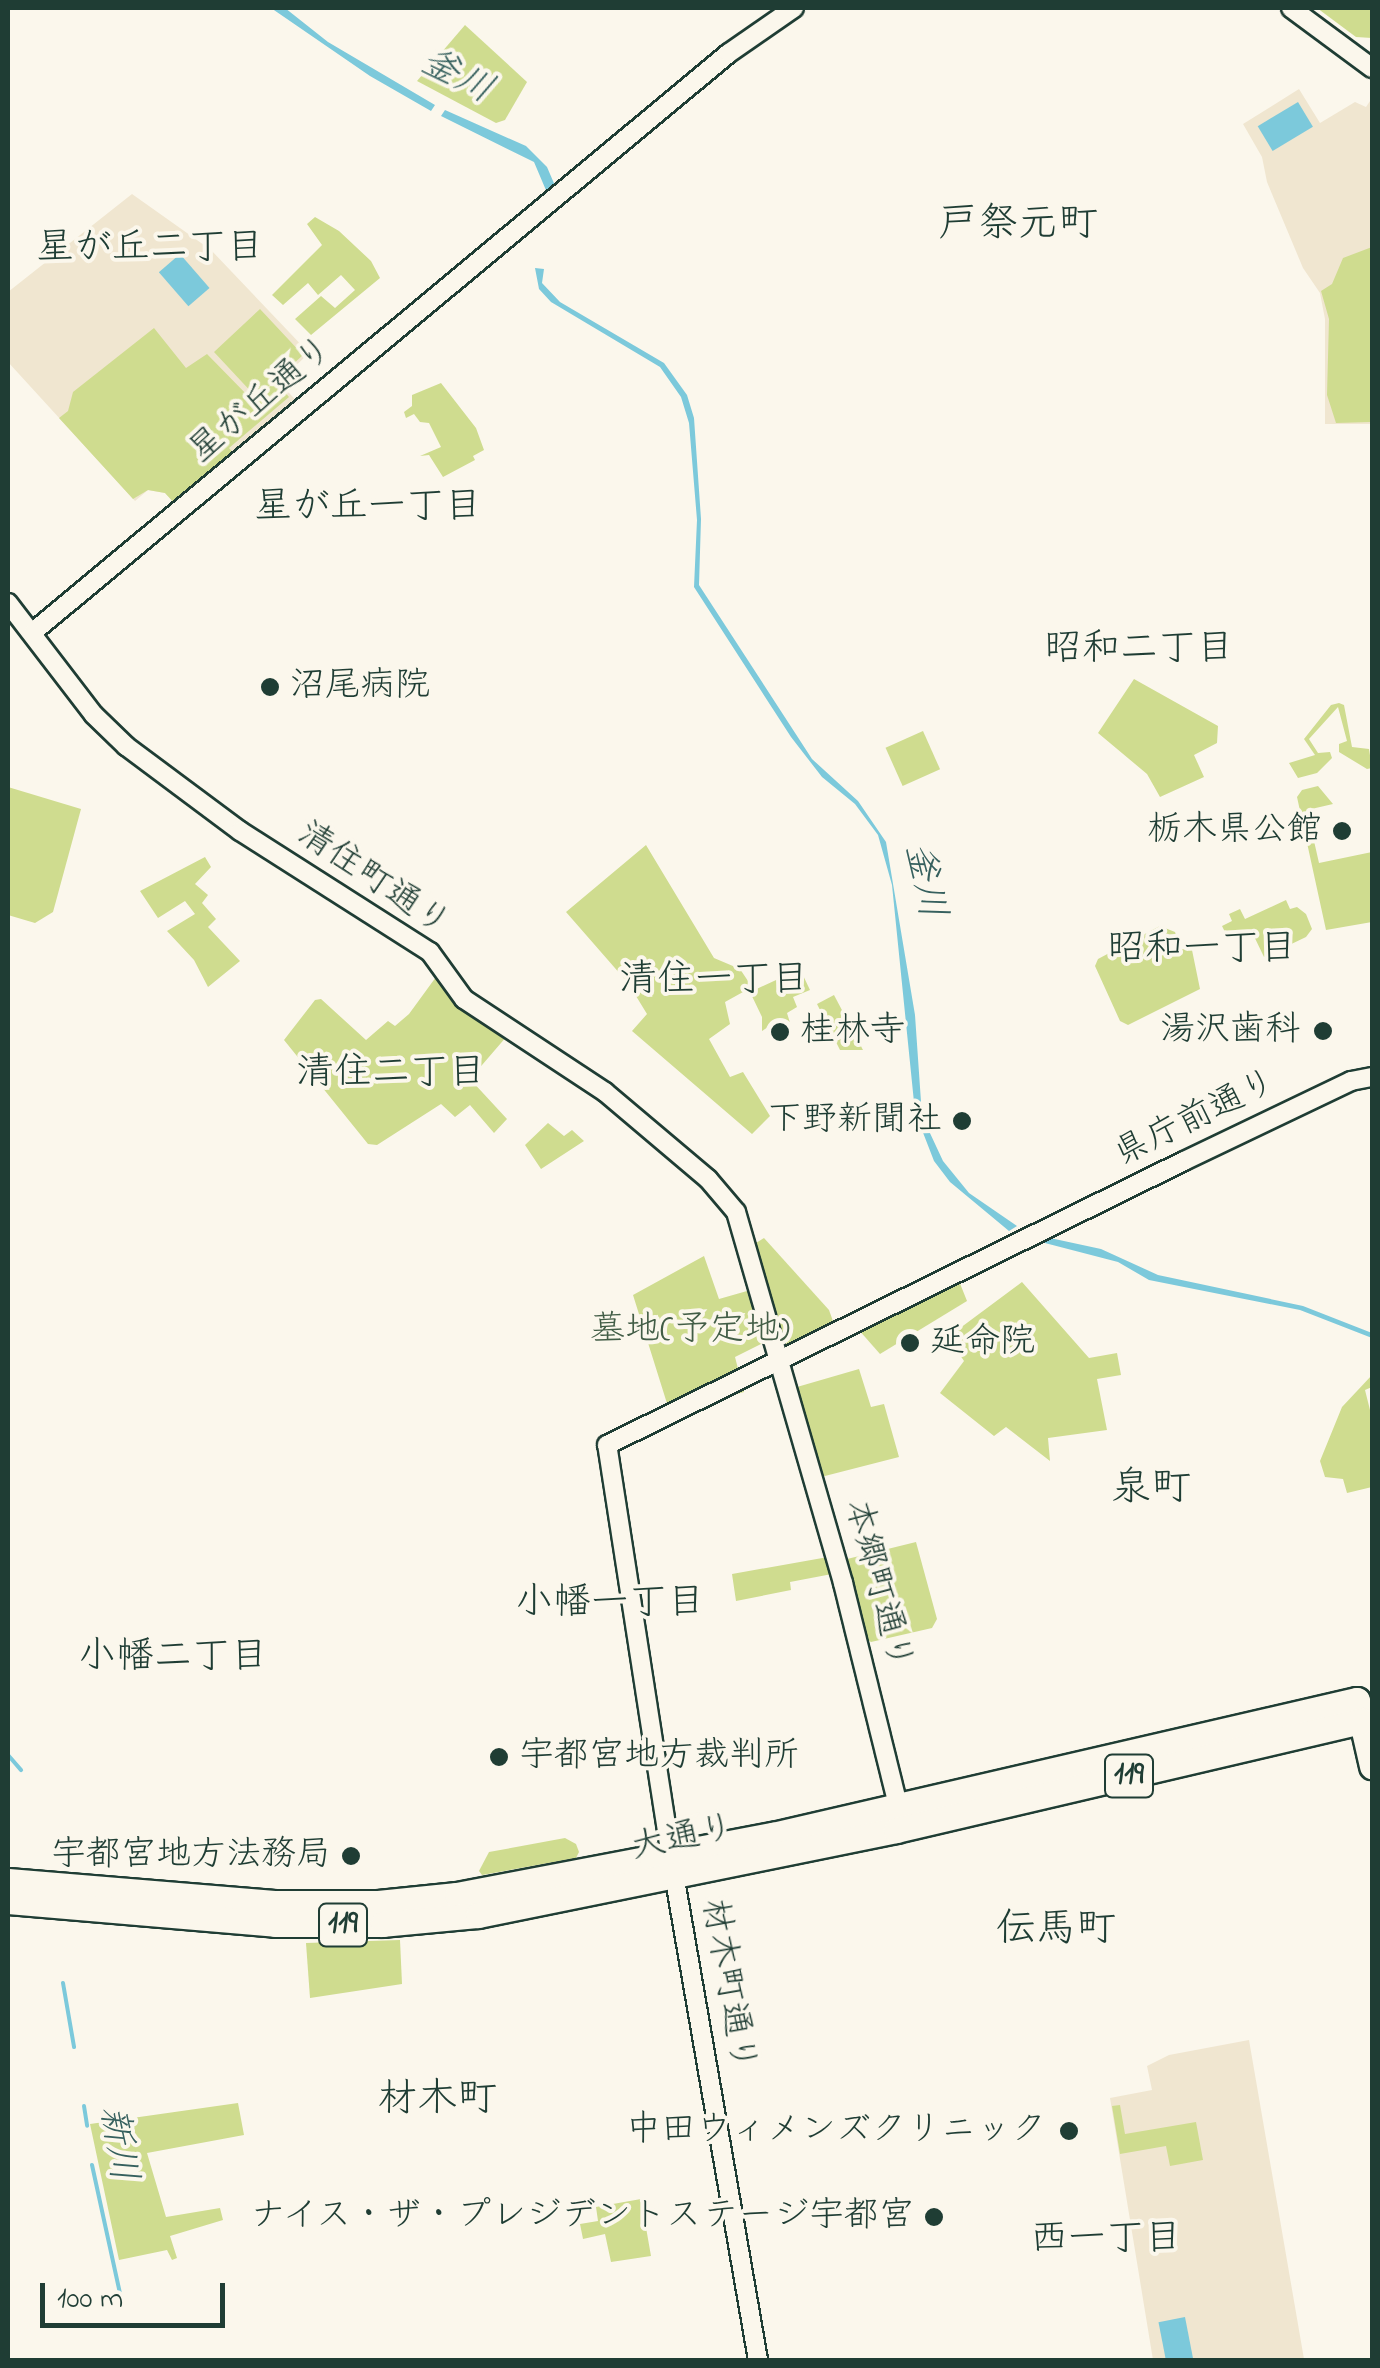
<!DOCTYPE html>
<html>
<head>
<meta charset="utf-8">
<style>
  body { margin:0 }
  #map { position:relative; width:1380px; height:2368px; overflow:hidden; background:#fbf7ec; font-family:"Indie Flower","Klee One",sans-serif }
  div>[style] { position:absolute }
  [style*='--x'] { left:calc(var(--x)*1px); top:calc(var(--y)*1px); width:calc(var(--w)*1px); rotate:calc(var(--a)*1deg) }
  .built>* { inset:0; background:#f0e6d0 }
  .green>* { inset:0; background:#cfdc8f; transform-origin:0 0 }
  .water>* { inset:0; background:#7cc9db; transform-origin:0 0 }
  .stream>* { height:4px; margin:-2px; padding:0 2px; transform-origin:2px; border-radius:2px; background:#7cc9db }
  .roads { filter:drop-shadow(2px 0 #1f3d34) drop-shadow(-2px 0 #1f3d34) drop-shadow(0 2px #1f3d34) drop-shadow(0 -2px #1f3d34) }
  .secondary>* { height:18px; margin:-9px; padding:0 9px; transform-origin:9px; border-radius:9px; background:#fbf7ec }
  .highway>* { height:25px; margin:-12.5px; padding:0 12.5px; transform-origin:12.5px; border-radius:12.5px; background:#fbf7ec }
  .dots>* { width:28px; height:28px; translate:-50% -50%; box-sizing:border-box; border:5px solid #fbf7ec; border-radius:50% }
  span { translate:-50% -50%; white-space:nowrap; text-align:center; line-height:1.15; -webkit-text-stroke:8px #fbf7ec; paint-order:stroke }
  .shield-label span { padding:2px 8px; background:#fbf7ec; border:2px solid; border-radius:8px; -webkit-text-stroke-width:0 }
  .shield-label { font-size:32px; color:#1f3d34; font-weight:700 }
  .street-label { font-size:35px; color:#1f3d34 }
  .poi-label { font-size:35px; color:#1f3d34 }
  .left { translate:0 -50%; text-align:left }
  .right { translate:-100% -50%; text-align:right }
  .park-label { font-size:35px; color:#425d46 }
  .water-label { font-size:38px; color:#36605e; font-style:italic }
  .neighbourhood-label { font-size:38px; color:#1f3d34 }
  .quarter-label { font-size:40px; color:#1f3d34 }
  .frame { position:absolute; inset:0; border:10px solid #1f3d34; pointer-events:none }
  .scale { position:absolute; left:40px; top:2283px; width:185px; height:45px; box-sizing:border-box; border:5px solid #1f3d34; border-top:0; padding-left:12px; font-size:30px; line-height:35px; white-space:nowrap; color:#1f3d34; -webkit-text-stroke:8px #fbf7ec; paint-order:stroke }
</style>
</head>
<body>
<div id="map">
  <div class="built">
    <div style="clip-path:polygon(1299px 89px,1320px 123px,1355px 102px,1366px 107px,1372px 98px,1372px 424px,1325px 424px,1325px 319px,1320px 293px,1303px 268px,1267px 182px,1262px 157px,1243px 124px)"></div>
    <div style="clip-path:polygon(132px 194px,211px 250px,309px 353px,279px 382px,302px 407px,179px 508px,165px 493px,148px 490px,135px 501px,8px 362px,8px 292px)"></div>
    <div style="clip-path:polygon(1249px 2040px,1304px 2359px,1153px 2360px,1110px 2098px,1152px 2090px,1147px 2066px,1169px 2055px)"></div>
  </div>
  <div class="green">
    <div style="clip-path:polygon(1317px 8px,1372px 8px,1372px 38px,1356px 37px)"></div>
    <div style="clip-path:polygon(465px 25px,527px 82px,505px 120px,496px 123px,417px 81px)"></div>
    <div style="clip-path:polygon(315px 217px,339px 231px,371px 261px,380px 278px,311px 335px,295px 319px,321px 296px,335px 308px,355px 290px,341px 275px,318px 295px,308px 283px,283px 305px,272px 295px,322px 245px,307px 224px)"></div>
    <div style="clip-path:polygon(1372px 247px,1372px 422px,1336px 423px,1327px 395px,1329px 319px,1321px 291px,1332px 284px,1343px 258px)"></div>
    <div style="clip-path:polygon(260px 309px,303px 355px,267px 388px,277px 383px,289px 397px,229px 448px,235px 455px,176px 505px,165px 493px,148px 490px,133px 499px,59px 418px,68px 411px,73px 392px,154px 328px,186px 368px,207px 354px,253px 401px,257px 398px,214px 352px)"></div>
    <div style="clip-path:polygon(441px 383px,476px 428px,484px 450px,473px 456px,475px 460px,443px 477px,429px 455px,420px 456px,441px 447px,429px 423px,420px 422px,414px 414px,406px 418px,404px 412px,412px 406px,412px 395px)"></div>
    <div style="clip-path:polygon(1134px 679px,1218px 726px,1217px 743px,1194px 755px,1204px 777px,1160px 797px,1147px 774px,1098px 733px)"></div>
    <div style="clip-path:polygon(1339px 703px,1344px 705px,1352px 747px,1369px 749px,1372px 768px,1367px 769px,1339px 752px,1339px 744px,1347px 741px,1338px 707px,1309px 739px,1318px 753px,1330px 752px,1332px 758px,1317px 773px,1298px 778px,1289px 763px,1315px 755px,1304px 739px,1331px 705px)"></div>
    <div style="left:923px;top:731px;width:42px;height:41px;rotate:66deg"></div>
    <div style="clip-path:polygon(1318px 786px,1333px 804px,1307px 810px,1319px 863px,1372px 852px,1372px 922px,1326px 930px,1297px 797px,1302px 790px)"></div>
    <div style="clip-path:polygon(8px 787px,81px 809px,53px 912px,35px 923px,8px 915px)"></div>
    <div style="clip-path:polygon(646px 845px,714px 958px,740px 969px,752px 987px,725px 1002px,730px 1024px,709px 1039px,730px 1077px,743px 1072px,770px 1116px,752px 1134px,632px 1031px,647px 1014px,628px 983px,566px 912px)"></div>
    <div style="clip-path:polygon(205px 857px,211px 867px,195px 884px,208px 895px,202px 903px,216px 919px,208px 927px,240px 961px,208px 987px,194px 960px,167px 931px,195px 914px,185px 901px,158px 918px,140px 891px)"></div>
    <div style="clip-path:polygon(1286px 900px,1290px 909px,1297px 907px,1306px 914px,1312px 929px,1306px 937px,1264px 957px,1251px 930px,1229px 940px,1222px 926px,1232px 921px,1229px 914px,1240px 909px,1245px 919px)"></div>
    <div style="clip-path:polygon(1160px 926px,1175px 932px,1181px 949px,1192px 950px,1200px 989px,1128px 1025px,1120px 1021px,1095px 966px,1098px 959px)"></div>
    <div style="clip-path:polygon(800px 969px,810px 990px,793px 997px,797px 1007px,787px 1013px,791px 1026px,784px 1028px,777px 1021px,762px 1031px,762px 1017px,750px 992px)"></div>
    <div style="clip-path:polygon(436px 977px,445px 992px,507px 1036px,470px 1079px,507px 1119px,494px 1133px,470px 1105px,455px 1117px,441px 1104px,377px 1145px,368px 1144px,284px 1040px,315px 1000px,321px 999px,366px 1040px,388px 1021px,395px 1026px,409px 1014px)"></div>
    <div style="clip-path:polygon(834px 995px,863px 1050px,840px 1050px,817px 1004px)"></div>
    <div style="clip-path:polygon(548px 1123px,564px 1136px,572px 1130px,584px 1141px,541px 1169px,525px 1145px)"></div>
    <div style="clip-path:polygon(764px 1238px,829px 1310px,834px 1324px,786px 1347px,756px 1243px)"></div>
    <div style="clip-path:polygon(704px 1256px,719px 1299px,754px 1289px,765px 1342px,735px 1357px,744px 1392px,670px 1413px,633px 1295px)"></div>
    <div style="clip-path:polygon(959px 1281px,967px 1301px,880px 1354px,858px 1329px)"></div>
    <div style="clip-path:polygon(1022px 1282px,1089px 1358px,1117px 1353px,1121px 1375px,1097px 1379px,1107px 1430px,1048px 1438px,1050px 1461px,1006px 1427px,994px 1436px,940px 1393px,964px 1361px,948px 1337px)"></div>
    <div style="clip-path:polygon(859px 1369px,871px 1407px,884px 1404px,899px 1457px,821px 1477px,797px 1387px)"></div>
    <div style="clip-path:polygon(1372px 1375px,1372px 1387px,1365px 1390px,1372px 1418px,1372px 1487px,1347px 1493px,1343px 1479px,1325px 1477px,1320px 1461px,1342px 1407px)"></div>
    <div style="clip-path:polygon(916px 1542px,937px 1619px,932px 1628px,871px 1642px,863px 1637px,843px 1560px)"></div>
    <div style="clip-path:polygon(828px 1557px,832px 1574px,790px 1582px,791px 1590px,736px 1601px,732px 1574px)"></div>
    <div style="clip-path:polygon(565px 1838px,576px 1844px,579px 1852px,576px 1858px,482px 1875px,479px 1871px,489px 1852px)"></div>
    <div style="clip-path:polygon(400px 1940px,402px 1984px,310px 1998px,306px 1943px)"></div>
    <div style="clip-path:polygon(238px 2103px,244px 2135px,147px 2153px,166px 2217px,220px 2208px,223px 2220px,170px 2236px,177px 2258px,172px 2260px,167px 2250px,119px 2260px,90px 2124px)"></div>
    <div style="clip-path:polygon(1120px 2105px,1125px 2134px,1196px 2122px,1203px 2160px,1170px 2166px,1166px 2146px,1120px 2154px,1112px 2106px)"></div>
    <div style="clip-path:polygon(641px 2199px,651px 2256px,611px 2262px,605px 2234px,583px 2239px,580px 2224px,598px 2221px,596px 2207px)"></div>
  </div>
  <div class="water">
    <div style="clip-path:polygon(271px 8px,285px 8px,328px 42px,435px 105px,431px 111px,370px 76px)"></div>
    <div style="left:1298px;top:102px;width:29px;height:47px;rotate:59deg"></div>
    <div style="clip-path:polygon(445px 110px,526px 146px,547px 167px,556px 188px,548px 195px,534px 162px,441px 116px)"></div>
    <div style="left:180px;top:254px;width:45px;height:28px;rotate:49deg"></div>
    <div style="clip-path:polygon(535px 268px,544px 269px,542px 283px,560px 302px,664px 363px,687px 395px,694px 418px,701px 519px,699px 585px,812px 759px,858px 801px,886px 842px,915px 1015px,922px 1116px,943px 1161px,969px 1193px,1017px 1226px,1009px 1231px,950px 1182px,934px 1161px,915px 1112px,892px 885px,878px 835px,855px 804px,822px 777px,791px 737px,694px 587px,697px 520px,689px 423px,681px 397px,660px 367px,551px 302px,539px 289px)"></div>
    <div style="clip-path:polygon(1050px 1238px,1101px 1249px,1158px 1275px,1303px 1306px,1372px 1333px,1372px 1338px,1300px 1310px,1149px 1280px,1118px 1262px,1041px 1242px)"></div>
    <div style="left:1185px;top:2317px;width:44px;height:27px;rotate:79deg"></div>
  </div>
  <div class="stream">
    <div style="--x:8;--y:1755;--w:20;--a:49"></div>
    <div style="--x:63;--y:1983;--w:65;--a:80.2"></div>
    <div style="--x:84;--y:2106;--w:20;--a:81"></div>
    <div style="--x:92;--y:2165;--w:136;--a:77.7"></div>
  </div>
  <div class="roads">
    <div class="secondary">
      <div style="--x:1291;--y:8;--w:101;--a:36.5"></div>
      <div style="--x:8;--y:603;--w:141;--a:52.5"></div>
      <div style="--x:94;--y:715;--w:45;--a:44.1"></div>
      <div style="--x:126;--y:746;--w:142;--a:36.7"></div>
      <div style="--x:240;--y:831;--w:225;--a:32.5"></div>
      <div style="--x:430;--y:952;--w:58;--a:54.1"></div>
      <div style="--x:464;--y:999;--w:169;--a:33.4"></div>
      <div style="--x:605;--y:1092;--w:135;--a:40.2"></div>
      <div style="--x:708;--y:1179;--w:43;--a:49.7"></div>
      <div style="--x:736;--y:1212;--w:386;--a:73.9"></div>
      <div style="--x:843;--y:1583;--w:238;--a:76.1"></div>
      <div style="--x:33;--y:632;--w:905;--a:-39.76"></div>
      <div style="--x:729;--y:53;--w:79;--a:-34.7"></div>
      <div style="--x:758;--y:2360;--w:510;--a:-99.81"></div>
      <div style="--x:671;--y:1857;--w:417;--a:-98.8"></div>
      <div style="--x:607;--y:1445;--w:643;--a:-26.21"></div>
      <div style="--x:1184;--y:1161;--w:185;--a:-25.6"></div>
      <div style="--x:1351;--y:1081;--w:21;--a:-11"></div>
    </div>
    <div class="highway">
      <div style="--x:8;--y:1881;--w:267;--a:4.7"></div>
      <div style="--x:274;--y:1903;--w:104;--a:0"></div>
      <div style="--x:378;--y:1903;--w:79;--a:-5.8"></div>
      <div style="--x:457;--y:1895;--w:322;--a:-10.8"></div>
      <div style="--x:773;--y:1835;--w:599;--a:-13.02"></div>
      <div style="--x:1357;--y:1700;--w:68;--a:77.2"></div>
      <div style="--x:8;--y:1901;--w:268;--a:4.9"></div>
      <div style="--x:275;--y:1924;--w:108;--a:0"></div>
      <div style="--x:383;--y:1924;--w:95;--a:-5.4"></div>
      <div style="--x:478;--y:1915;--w:427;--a:-11.5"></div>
      <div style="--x:896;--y:1830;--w:479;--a:-13.2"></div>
    </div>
  </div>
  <div class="dots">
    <div style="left:270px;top:687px;background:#1f3d34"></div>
    <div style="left:1342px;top:831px;background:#1f3d34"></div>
    <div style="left:1323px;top:1031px;background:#1f3d34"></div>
    <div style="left:780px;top:1032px;background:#1f3d34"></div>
    <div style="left:962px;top:1121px;background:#1f3d34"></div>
    <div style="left:910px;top:1343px;background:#1f3d34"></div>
    <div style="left:499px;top:1757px;background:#1f3d34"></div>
    <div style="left:351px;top:1856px;background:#1f3d34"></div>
    <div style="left:1069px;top:2131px;background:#1f3d34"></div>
    <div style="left:934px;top:2217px;background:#1f3d34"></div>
  </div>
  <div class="shield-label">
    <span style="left:1129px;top:1776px">119</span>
    <span style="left:343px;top:1925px">119</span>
  </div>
  <div class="street-label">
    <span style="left:262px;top:401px;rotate:-40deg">星が丘通り</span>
    <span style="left:373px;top:880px;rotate:34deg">清住町通り</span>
    <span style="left:1196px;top:1119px;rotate:-26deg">県庁前通り</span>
    <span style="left:877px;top:1585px;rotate:75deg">本郷町通り</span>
    <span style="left:683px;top:1839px;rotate:-12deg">大通り</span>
    <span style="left:727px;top:1985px;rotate:80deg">材木町通り</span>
  </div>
  <div class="poi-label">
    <span class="left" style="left:290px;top:687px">沼尾病院</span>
    <span class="right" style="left:1322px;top:831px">栃木県公館</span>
    <span class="right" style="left:1300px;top:1031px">湯沢歯科</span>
    <span class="left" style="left:800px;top:1032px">桂林寺</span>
    <span class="right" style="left:942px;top:1121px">下野新聞社</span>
    <span class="left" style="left:930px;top:1343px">延命院</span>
    <span class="left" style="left:519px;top:1757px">宇都宮地方裁判所</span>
    <span class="right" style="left:331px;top:1856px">宇都宮地方法務局</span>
    <span class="right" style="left:1046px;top:2131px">中田ウィメンズクリニック</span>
    <span class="right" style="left:914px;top:2217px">ナイス・ザ・プレジデントステージ宇都宮</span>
  </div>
  <div class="park-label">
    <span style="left:690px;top:1331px">墓地(予定地)</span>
  </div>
  <div class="water-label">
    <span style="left:456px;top:78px;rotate:27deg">釜川</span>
    <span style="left:923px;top:881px;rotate:78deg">釜川</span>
    <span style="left:116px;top:2144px;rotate:81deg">新川</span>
  </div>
  <div class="neighbourhood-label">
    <span style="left:150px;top:250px">星が丘二丁目</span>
    <span style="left:368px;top:509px">星が丘一丁目</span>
    <span style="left:1139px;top:651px">昭和二丁目</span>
    <span style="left:1202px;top:951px">昭和一丁目</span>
    <span style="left:714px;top:982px">清住一丁目</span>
    <span style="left:391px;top:1075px">清住二丁目</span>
    <span style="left:610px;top:1605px">小幡一丁目</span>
    <span style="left:173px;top:1659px">小幡二丁目</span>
    <span style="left:1106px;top:2241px">西一丁目</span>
  </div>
  <div class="quarter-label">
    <span style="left:1018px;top:226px">戸祭元町</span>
    <span style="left:1151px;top:1490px">泉町</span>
    <span style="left:1056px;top:1931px">伝馬町</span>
    <span style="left:437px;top:2101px">材木町</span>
  </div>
  <div class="frame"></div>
  <div class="scale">100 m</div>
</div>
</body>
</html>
